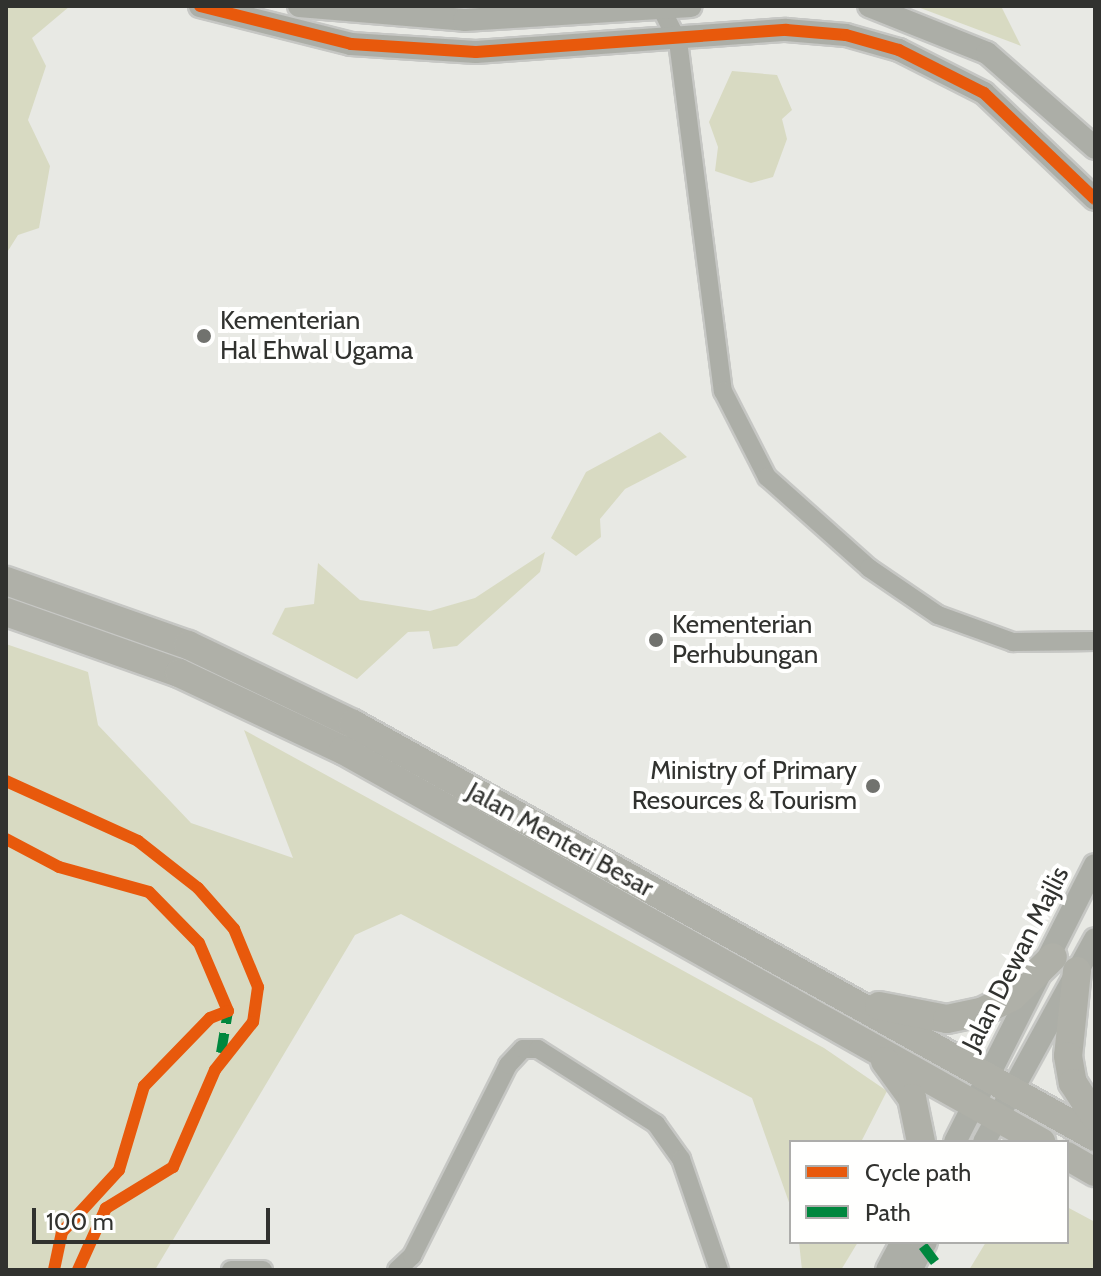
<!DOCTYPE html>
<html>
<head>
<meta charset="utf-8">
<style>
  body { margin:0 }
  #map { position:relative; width:1101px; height:1276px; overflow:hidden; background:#e8e9e4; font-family:Cabin,sans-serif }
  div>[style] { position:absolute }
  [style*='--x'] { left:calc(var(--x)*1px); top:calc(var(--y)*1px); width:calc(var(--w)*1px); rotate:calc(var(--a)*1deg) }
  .green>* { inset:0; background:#d8dac2 }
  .roads { filter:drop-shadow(2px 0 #c6c7c4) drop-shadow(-2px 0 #c6c7c4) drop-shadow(0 2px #c6c7c4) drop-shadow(0 -2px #c6c7c4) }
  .minor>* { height:18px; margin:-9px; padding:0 9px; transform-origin:9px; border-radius:9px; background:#acaea7 }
  .tertiary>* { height:22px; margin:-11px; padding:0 11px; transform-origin:11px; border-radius:11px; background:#acaea7 }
  .primary>* { height:28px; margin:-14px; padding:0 14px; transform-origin:14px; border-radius:14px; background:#afb0a8 }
  .quiet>* { height:10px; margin-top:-5px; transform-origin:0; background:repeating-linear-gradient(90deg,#00873e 0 20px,transparent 0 30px) }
  .cycleway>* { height:12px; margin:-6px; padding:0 6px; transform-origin:6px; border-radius:6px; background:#e8590c }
  .dots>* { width:22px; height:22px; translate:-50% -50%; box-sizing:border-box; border:4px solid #fffffe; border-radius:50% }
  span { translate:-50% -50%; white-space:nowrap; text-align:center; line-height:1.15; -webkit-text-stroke:8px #fffffe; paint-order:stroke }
  .poi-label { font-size:26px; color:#31322f }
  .left { translate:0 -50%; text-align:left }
  .right { translate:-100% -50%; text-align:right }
  .street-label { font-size:26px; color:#31322f }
  .frame { position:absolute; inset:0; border:8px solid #31322f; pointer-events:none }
  .legend { position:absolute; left:789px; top:1140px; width:280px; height:104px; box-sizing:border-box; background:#fffffe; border:2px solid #adadab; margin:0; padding:10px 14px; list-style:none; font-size:24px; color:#31322f }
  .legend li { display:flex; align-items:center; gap:16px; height:40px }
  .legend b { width:40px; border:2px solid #adadab }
  .scale { position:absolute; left:32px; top:1208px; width:238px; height:36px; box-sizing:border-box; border:4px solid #31322f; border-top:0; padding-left:10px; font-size:24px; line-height:28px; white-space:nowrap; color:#31322f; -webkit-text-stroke:6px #fffffe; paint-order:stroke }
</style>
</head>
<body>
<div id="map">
  <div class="green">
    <div style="clip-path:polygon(6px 6px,70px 6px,32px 38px,46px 66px,28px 120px,50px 166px,39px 228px,18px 235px,6px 254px)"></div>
    <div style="clip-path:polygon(915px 6px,1001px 6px,1021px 46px)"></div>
    <div style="clip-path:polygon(732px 71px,777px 75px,792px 110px,782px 119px,787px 139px,773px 177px,751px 183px,715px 171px,718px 147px,709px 122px)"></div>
    <div style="clip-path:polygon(660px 432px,687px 457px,625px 489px,600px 519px,601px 537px,576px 556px,551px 538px,586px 472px)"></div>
    <div style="clip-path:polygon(545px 552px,540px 572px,457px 646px,433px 649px,429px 631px,408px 632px,357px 679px,272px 634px,285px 608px,314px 604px,318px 563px,360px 600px,430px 611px,475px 598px)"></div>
    <div style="clip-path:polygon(6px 644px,88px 672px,98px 725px,191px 823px,293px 858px,244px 730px,824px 1048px,887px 1091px,861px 1142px,791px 1142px,791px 1208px,752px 1098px,401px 914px,355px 935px,155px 1270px,6px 1270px)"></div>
    <div style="clip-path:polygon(1067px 1207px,1095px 1222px,1095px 1270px,969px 1270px,986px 1242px,1067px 1242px)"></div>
    <div style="clip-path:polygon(799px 1242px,858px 1242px,841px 1270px,802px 1270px)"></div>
  </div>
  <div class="roads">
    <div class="minor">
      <div style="--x:662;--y:10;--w:35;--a:63"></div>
      <div style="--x:678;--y:41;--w:353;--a:82.7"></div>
      <div style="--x:723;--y:391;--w:97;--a:62.9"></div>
      <div style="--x:767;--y:477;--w:137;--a:41.7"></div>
      <div style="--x:869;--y:568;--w:83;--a:34.3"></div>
      <div style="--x:938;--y:615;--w:80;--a:19.8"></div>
      <div style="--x:1013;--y:642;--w:82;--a:-0.7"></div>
      <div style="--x:231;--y:1270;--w:32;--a:0"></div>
      <div style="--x:397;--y:1270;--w:21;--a:-43"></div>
      <div style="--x:412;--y:1256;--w:214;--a:-63.3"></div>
      <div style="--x:508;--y:1065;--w:22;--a:-47"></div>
      <div style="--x:523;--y:1049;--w:15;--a:0"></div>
      <div style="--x:538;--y:1049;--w:140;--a:32.4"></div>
      <div style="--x:656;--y:1124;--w:43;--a:54.5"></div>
      <div style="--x:681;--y:1159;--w:117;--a:71.1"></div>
    </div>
    <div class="tertiary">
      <div style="--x:200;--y:6;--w:156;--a:14.1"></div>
      <div style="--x:351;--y:44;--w:125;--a:3.7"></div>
      <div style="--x:476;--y:52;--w:311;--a:-4.1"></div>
      <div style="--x:786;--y:30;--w:60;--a:4.8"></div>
      <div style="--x:846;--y:35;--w:55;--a:15.8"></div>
      <div style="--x:899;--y:50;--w:95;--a:26.8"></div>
      <div style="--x:984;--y:93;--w:153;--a:43.7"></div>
      <div style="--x:299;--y:6;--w:166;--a:4.8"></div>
      <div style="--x:464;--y:20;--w:227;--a:-3.5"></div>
      <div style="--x:869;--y:6;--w:127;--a:21.7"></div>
      <div style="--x:987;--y:53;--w:144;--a:41.3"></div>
      <div style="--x:955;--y:1142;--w:310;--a:-63.2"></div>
      <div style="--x:984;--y:1142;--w:231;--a:-61.3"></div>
      <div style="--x:887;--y:1270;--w:32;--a:-62"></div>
      <div style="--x:911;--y:1270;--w:32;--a:-62"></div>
    </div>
    <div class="primary">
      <div style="--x:6;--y:581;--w:193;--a:19.4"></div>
      <div style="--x:188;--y:645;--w:183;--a:25.6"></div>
      <div style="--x:353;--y:724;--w:849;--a:29.1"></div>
      <div style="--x:6;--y:612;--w:183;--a:19.4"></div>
      <div style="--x:179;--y:673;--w:181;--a:25.2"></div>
      <div style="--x:343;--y:750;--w:801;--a:29.32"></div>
      <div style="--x:1077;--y:971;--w:85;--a:96"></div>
      <div style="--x:1068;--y:1056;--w:27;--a:80"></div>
      <div style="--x:1073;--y:1083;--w:40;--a:57.1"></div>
      <div style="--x:879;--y:1006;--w:69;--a:10.8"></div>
      <div style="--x:947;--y:1019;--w:35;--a:-12"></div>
      <div style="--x:981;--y:1012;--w:34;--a:-26"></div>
      <div style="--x:1012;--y:997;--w:57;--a:-44.3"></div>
      <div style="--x:885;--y:1061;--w:46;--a:53.9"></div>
      <div style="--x:912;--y:1098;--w:45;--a:78.4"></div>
      <div style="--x:1067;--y:1156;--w:32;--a:30"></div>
    </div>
  </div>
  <div class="quiet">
    <div style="--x:221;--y:1053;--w:43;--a:-80.5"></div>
    <div style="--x:923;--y:1246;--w:30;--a:53"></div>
  </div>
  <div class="cycleway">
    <div style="--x:200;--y:6;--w:156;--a:14.1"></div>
    <div style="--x:351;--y:44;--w:125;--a:3.7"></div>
    <div style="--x:476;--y:52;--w:311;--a:-4.1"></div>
    <div style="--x:786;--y:30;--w:60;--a:4.8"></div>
    <div style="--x:846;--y:35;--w:55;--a:15.8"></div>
    <div style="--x:899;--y:50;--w:95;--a:26.8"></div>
    <div style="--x:984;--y:93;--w:153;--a:43.7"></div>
    <div style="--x:6;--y:781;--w:145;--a:24.4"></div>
    <div style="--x:138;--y:841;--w:76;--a:38.1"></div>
    <div style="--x:198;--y:888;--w:55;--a:48.7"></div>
    <div style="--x:234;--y:929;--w:63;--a:67.5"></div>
    <div style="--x:258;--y:987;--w:35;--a:98"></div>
    <div style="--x:253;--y:1022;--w:61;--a:128.4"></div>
    <div style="--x:215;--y:1070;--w:106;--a:113.4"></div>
    <div style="--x:173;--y:1167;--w:79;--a:148.5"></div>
    <div style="--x:106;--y:1208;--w:68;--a:114.3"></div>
    <div style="--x:6;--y:839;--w:60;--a:27.8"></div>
    <div style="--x:59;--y:867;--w:93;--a:15.5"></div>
    <div style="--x:149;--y:892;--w:71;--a:45.6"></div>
    <div style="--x:199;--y:943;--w:74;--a:66.9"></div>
    <div style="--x:228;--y:1011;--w:19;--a:159"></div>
    <div style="--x:210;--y:1018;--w:95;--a:134.1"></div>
    <div style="--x:144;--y:1086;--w:88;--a:106.6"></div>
    <div style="--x:119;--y:1170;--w:84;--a:132.6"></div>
    <div style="--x:62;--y:1232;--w:39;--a:102"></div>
  </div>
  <div class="dots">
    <div style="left:204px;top:336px;background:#71726e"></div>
    <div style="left:656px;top:640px;background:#71726e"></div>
    <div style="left:873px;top:786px;background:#71726e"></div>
  </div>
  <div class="poi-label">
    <span class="left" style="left:220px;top:336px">Kementerian<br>Hal Ehwal Ugama</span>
    <span class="left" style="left:672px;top:640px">Kementerian<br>Perhubungan</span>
    <span class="right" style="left:857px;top:786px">Ministry of Primary<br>Resources &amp; Tourism</span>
  </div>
  <div class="street-label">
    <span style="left:560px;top:840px;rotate:29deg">Jalan Menteri Besar</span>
    <span style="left:1016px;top:959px;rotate:-63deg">Jalan Dewan Majlis</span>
  </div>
  <div class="frame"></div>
  <ul class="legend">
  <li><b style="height:10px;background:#e8590c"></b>Cycle path</li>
  <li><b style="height:10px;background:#00873e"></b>Path</li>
  </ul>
  <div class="scale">100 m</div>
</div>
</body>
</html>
